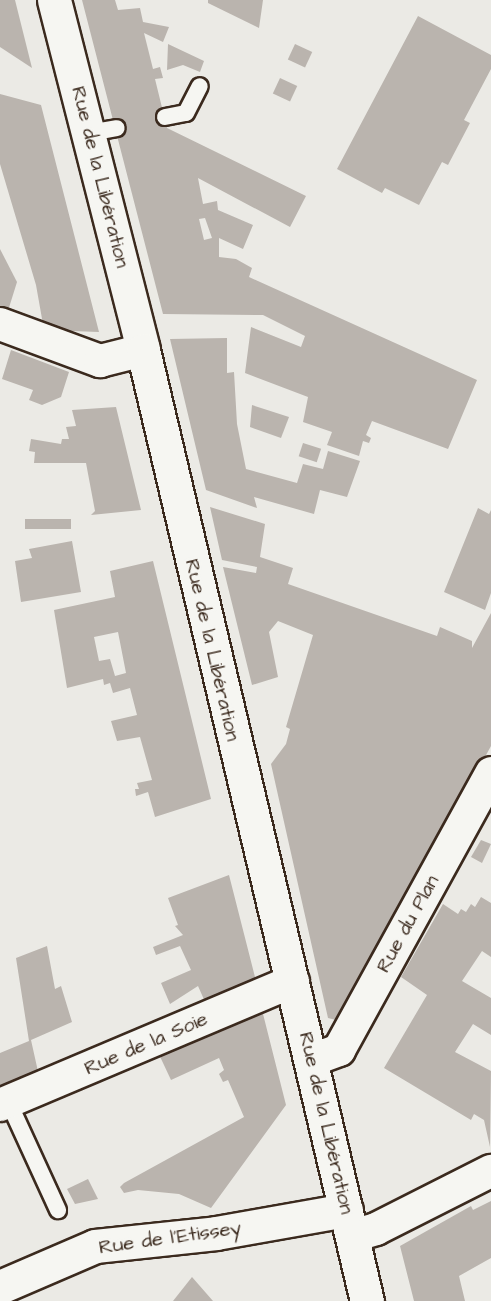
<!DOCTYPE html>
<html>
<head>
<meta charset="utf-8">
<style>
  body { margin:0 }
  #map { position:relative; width:491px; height:1301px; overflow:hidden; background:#ebeae5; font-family:"Architects Daughter",sans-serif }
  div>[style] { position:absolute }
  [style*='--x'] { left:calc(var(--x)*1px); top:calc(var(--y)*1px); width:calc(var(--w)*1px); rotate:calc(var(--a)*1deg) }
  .building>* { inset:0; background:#bab4ae; transform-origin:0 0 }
  .roads { filter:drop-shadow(2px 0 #3b2a1e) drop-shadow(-2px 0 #3b2a1e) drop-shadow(0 2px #3b2a1e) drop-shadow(0 -2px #3b2a1e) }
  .lane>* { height:16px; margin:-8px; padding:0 8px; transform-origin:8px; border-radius:8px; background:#f6f6f2 }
  .street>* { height:32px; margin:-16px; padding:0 16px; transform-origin:16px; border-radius:16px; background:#f6f6f2 }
  .secondary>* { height:33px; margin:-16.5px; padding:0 16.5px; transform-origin:16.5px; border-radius:16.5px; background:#f6f6f2 }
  span { translate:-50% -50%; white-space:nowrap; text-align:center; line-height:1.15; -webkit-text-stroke:4.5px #f6f6f2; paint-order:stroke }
  .street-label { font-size:20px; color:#3b2a1e }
</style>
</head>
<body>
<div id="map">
  <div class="building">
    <div style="clip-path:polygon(0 0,15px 0,32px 68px,0 47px)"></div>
    <div style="clip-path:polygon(evenodd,82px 0,115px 0,118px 10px,140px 8px,143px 22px,169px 27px,163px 42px,144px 33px,153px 69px,160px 67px,163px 78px,155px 79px,167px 128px,306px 196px,290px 227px,198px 178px,203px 204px,217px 201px,218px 210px,253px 225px,243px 249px,219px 238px,219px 257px,236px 259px,252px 268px,249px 277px,477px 380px,448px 449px,372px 421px,366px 435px,371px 438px,369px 443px,363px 441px,359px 456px,327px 445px,332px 432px,303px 422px,308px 397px,245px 373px,251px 327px,301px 347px,305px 336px,263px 315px,163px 314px,82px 0,205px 218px,212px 238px,204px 240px,199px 219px,205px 218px)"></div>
    <div style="clip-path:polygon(208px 0,263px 0,259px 28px,208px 3px)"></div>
    <div style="clip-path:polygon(418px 16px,491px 55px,491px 69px,464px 120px,470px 123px,448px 165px,442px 162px,419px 205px,385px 188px,382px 193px,337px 169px)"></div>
    <div style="clip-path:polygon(168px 44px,204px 61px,200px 72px,183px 65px,167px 70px)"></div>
    <div style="left:295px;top:44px;width:19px;height:17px;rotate:25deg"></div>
    <div style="left:280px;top:78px;width:19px;height:17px;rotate:25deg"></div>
    <div style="clip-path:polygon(0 94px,41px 105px,99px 332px,44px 330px,36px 285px,0 164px)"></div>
    <div style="clip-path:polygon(0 249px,17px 282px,7px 314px,0 312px)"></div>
    <div style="clip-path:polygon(227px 338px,227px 373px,234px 372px,237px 424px,246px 469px,297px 483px,303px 464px,323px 469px,328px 451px,360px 461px,347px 497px,320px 490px,314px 514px,254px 497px,257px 508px,206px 490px,170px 339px)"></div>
    <div style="clip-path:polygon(11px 350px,69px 372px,61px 397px,42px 405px,29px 400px,33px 390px,2px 379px)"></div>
    <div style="clip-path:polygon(252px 405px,289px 417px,281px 438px,250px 427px)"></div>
    <div style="clip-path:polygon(116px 407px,141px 510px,91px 515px,95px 511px,86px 463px,34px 463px,35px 452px,29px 451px,31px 439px,61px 444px,62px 439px,69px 439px,66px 427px,76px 426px,72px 410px)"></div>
    <div style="left:303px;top:443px;width:19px;height:14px;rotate:18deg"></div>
    <div style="clip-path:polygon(210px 507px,265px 524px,260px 557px,293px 568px,288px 584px,437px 636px,440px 627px,472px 641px,472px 648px,491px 613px,491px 746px,340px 1021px,328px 1018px,271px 764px,286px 744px,290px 729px,286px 727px,313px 635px,278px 621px,269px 632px,278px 677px,252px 685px,223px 567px,256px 573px,257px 567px,222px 560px)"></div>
    <div style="clip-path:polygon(478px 508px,489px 514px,491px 510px,491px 593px,485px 610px,444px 592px)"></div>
    <div style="left:71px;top:519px;width:10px;height:46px;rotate:90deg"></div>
    <div style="clip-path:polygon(72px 541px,81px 592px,21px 602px,15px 561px,32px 558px,29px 549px)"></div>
    <div style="clip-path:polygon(evenodd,153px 561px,211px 799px,155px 817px,148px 792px,136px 796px,135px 789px,139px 789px,137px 783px,152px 780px,140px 737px,117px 741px,111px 721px,137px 715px,130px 688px,113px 693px,110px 683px,104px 685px,103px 679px,67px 688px,54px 610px,115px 597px,110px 571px,153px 561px,118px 632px,126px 673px,115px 676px,110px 659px,99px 661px,94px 637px,118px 632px)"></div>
    <div style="clip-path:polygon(481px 840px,491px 844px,482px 863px,471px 857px)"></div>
    <div style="clip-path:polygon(229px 875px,256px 981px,206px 1004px,198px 986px,170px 1004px,161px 983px,191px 970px,180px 946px,156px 955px,153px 947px,183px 935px,175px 926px,178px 925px,168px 898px)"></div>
    <div style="clip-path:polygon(481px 897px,491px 903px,491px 957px,482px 951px,462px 981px,491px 998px,491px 1035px,473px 1024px,455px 1052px,491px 1071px,490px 1147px,484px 1120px,474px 1114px,471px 1120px,384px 1068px,427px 995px,401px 977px,443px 904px,458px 914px,461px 909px,466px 912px,471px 904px,475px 907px)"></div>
    <div style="clip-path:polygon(47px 946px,55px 989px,61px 986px,72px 1022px,31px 1040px,39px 1076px,0 1093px,0 1053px,29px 1041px,16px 958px)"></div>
    <div style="clip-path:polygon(260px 1002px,286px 1105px,211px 1208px,179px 1194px,138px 1190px,124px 1193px,120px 1187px,124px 1183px,244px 1117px,228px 1080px,223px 1082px,219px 1074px,224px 1070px,219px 1058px,171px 1080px,156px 1048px)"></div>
    <div style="clip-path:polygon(88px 1179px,98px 1199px,75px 1204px,67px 1189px)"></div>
    <div style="clip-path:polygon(491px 1201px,491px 1258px,459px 1276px,465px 1301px,414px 1301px,400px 1246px,471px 1206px,473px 1210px)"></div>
    <div style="clip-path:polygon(192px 1277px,213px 1301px,173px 1301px)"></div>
  </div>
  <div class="roads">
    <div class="lane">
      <div style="--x:165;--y:117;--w:21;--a:-11"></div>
      <div style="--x:186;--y:113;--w:30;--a:-63"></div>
      <div style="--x:89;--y:133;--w:28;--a:-10"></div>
      <div style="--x:9;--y:1103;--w:118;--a:65.4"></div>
    </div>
    <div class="street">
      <div style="--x:0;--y:324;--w:107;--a:20.3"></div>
      <div style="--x:100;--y:361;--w:44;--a:-14.3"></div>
      <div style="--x:312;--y:1060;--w:29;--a:-20"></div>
      <div style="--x:339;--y:1050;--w:316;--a:-61.2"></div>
      <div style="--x:0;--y:1105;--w:318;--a:-22.9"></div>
      <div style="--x:352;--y:1236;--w:25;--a:-16"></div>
      <div style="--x:376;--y:1229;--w:129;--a:-26.8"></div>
    </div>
    <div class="secondary">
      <div style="--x:54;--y:0;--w:361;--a:75.7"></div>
      <div style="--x:143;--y:350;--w:977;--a:76.75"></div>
      <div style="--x:0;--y:1287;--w:103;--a:-23.3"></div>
      <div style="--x:95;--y:1246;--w:122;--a:-6.1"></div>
      <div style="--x:216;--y:1233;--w:132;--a:-10"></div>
    </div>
  </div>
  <div class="street-label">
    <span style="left:100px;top:177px;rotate:76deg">Rue de la Libération</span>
    <span style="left:212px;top:650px;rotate:77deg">Rue de la Libération</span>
    <span style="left:408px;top:924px;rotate:-61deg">Rue du Plan</span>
    <span style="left:146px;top:1044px;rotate:-23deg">Rue de la Soie</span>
    <span style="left:326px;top:1123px;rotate:77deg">Rue de la Libération</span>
    <span style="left:170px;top:1238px;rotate:-8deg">Rue de l'Etissey</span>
  </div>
</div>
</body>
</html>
